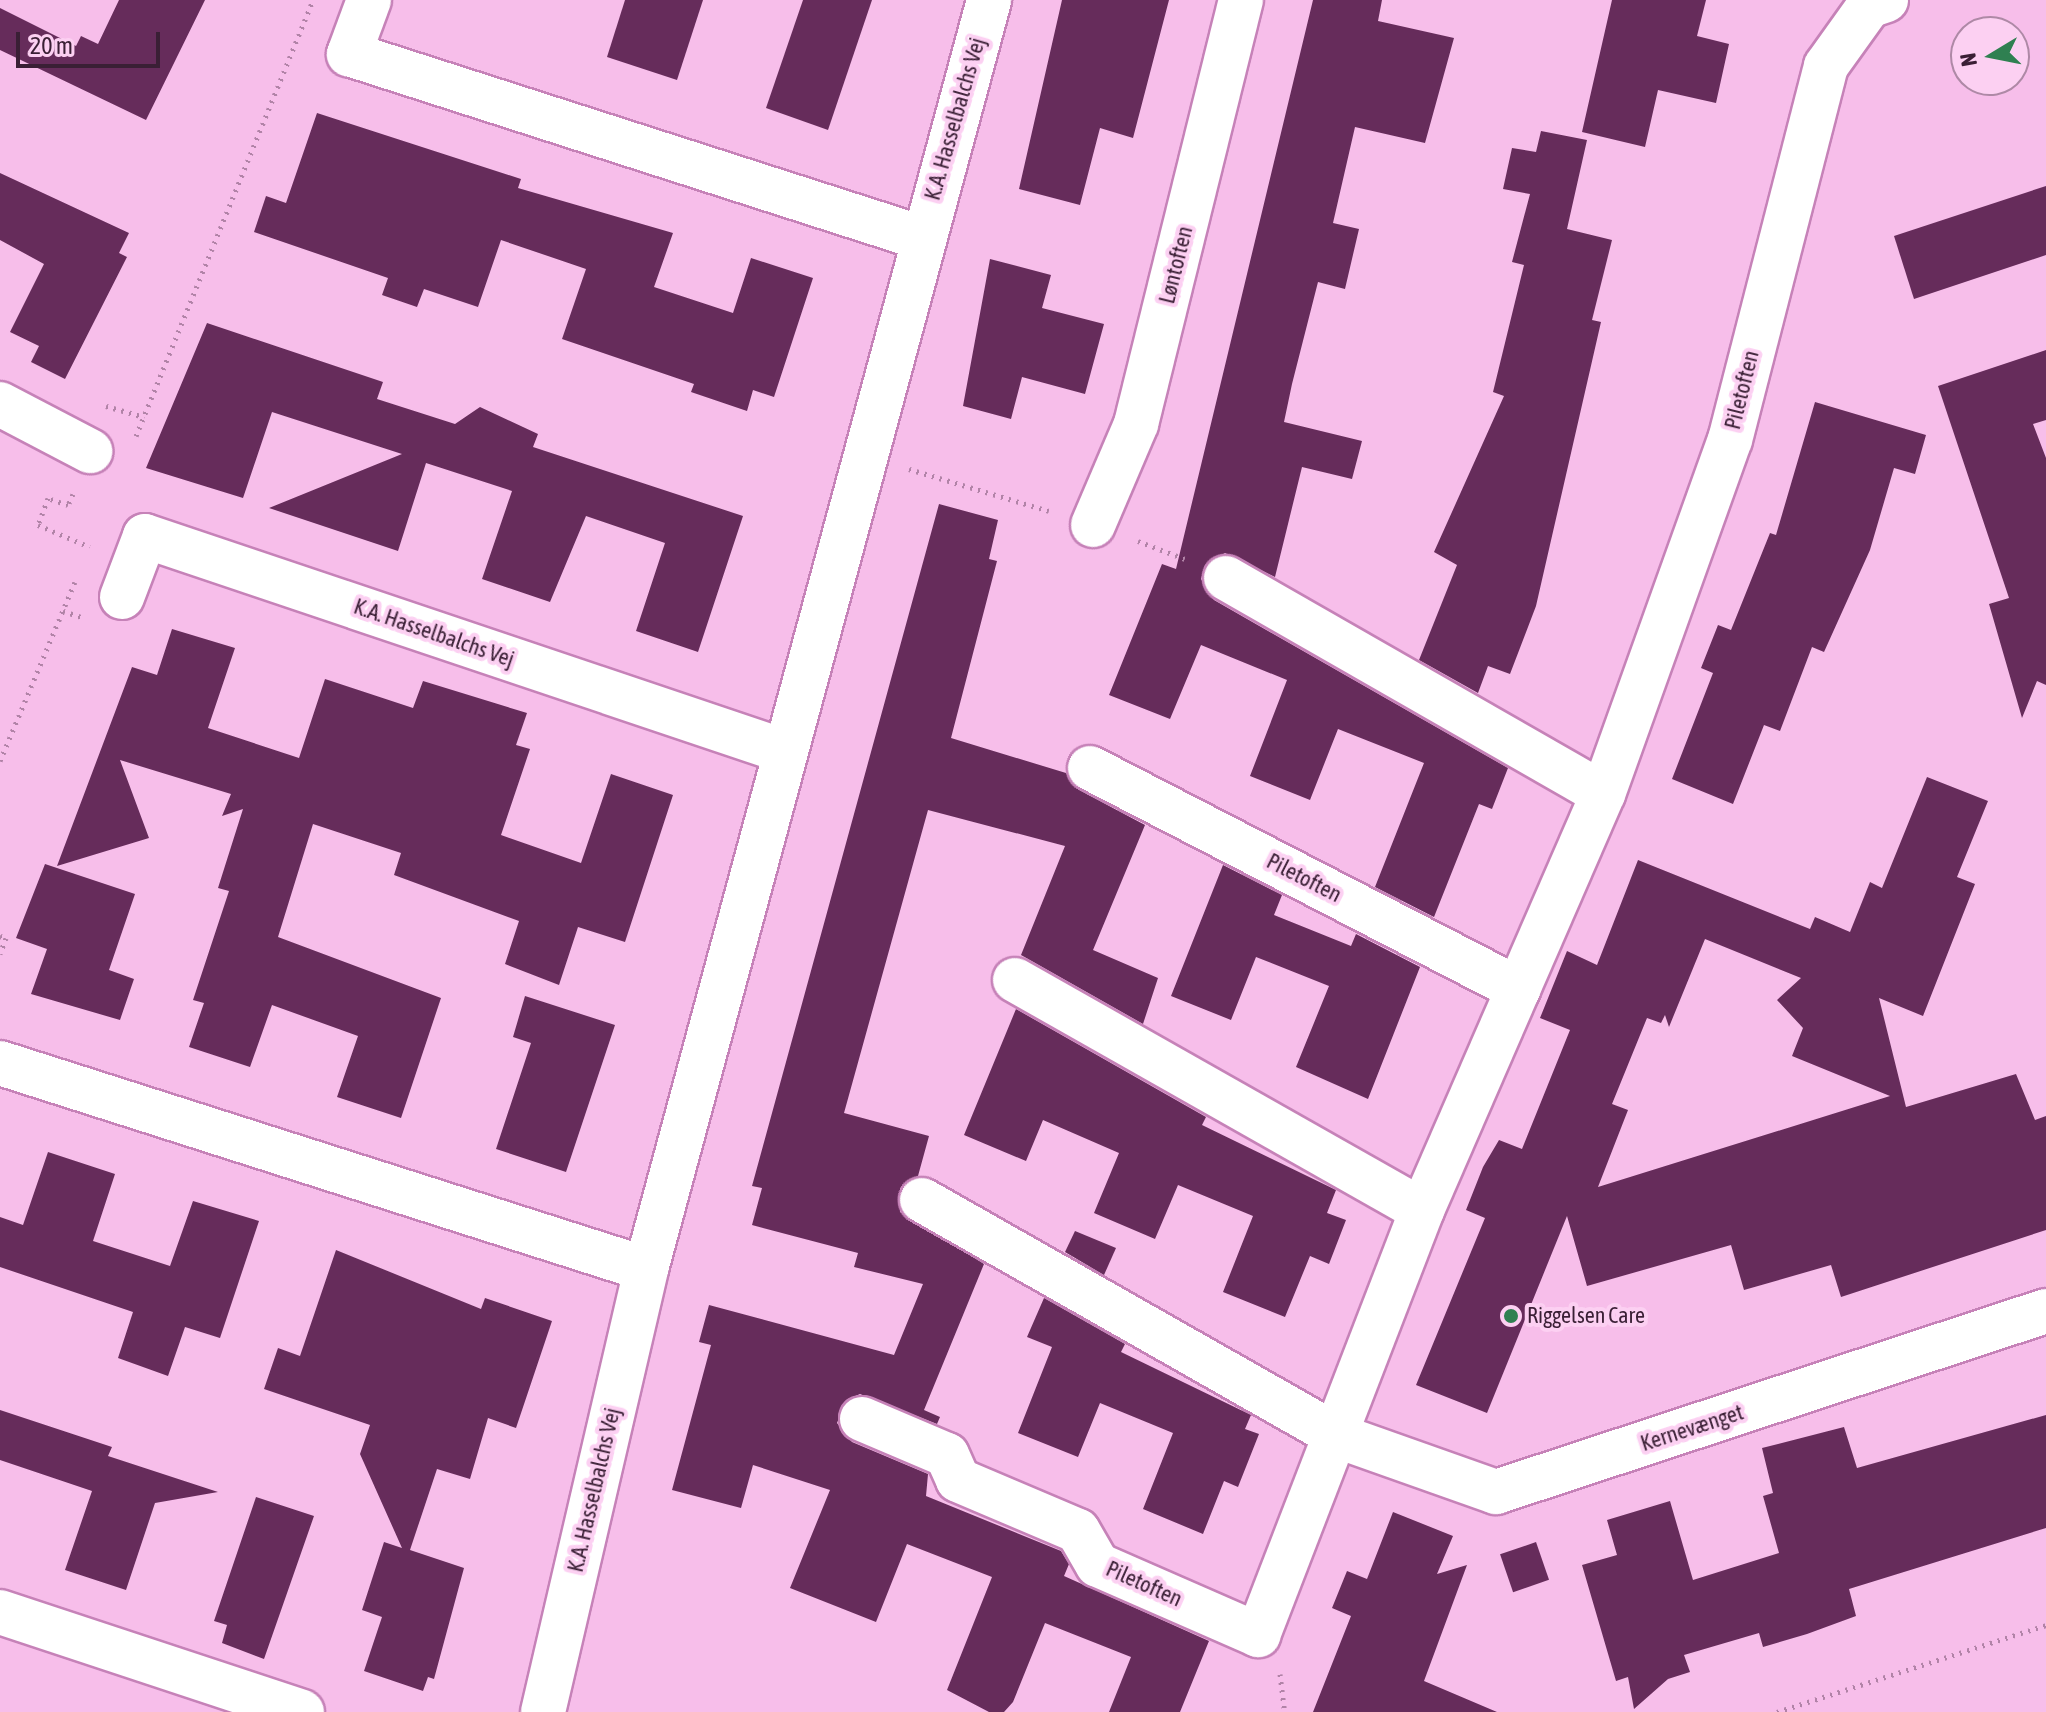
<!DOCTYPE html>
<html>
<head>
<meta charset="utf-8">
<style>
  body { margin:0 }
  #map { position:relative; width:2046px; height:1712px; overflow:hidden; background:#f7beea; font-family:"Asap Condensed",sans-serif }
  div>[style] { position:absolute }
  [style*='--x'] { left:calc(var(--x)*1px); top:calc(var(--y)*1px); width:calc(var(--w)*1px); rotate:calc(var(--a)*1deg) }
  .building>* { inset:0; background:#662c5b; transform-origin:0 0 }
  .path>* { height:5px; margin-top:-2.5px; transform-origin:0; background:repeating-linear-gradient(90deg,#b183a7 0 2px,transparent 0 8px) }
  .roads { filter:drop-shadow(2px 0 #c682b8) drop-shadow(-2px 0 #c682b8) drop-shadow(0 2px #c682b8) drop-shadow(0 -2px #c682b8) }
  .minor>* { height:44px; margin:-22px; padding:0 22px; transform-origin:22px; border-radius:22px; background:#fff }
  .dots>* { width:22px; height:22px; translate:-50% -50%; box-sizing:border-box; border:4px solid #fcd0f2; border-radius:50% }
  span { translate:-50% -50%; white-space:nowrap; text-align:center; line-height:1.15; -webkit-text-stroke:8px #fcd0f2; paint-order:stroke }
  .street-label { font-size:22px; color:#3a1f35 }
  .poi-label { font-size:22px; color:#3a1f35 }
  .left { translate:0 -50%; text-align:left }
  .north { position:absolute; left:1950px; top:16px; width:80px; height:80px; box-sizing:border-box; background:#fcd0f2; border:2px solid #ae89a6; border-radius:50%; rotate:260deg; font-size:22px; font-weight:700; line-height:32px; text-align:center; color:#3a1f35 }
  .north::after { content:''; display:block; margin:auto; width:28px; height:36px; background:#2f8051; clip-path:polygon(50% 0,100% 100%,50% 72%,0 100%) }
  .scale { position:absolute; left:16px; top:32px; width:144px; height:36px; box-sizing:border-box; border:4px solid #3a1f35; border-top:0; padding-left:10px; font-size:24px; line-height:28px; white-space:nowrap; color:#3a1f35; -webkit-text-stroke:6px #fcd0f2; paint-order:stroke }
</style>
</head>
<body>
<div id="map">
  <div class="building">
    <div style="clip-path:polygon(119px 0,205px 0,146px 120px,0 50px,0 8px,76px 46px,81px 36px,98px 44px)"></div>
    <div style="clip-path:polygon(625px 0,703px 0,677px 80px,607px 57px)"></div>
    <div style="clip-path:polygon(803px 0,872px 0,828px 130px,766px 108px)"></div>
    <div style="clip-path:polygon(1062px 0,1169px 0,1133px 138px,1100px 128px,1080px 205px,1019px 189px)"></div>
    <div style="clip-path:polygon(1313px 0,1382px 0,1378px 21px,1454px 38px,1425px 143px,1355px 127px,1333px 223px,1359px 229px,1345px 289px,1318px 282px,1292px 384px,1284px 422px,1362px 441px,1352px 479px,1302px 467px,1275px 577px,1225px 553px,1205px 565px,1201px 579px,1214px 600px,1508px 768px,1492px 809px,1479px 804px,1434px 917px,1375px 887px,1424px 763px,1338px 729px,1310px 800px,1250px 776px,1287px 680px,1201px 645px,1170px 719px,1109px 695px,1162px 564px,1176px 569px)"></div>
    <div style="clip-path:polygon(1612px 0,1706px 0,1697px 36px,1729px 44px,1716px 103px,1658px 90px,1645px 147px,1582px 132px)"></div>
    <div style="clip-path:polygon(317px 113px,521px 179px,518px 188px,673px 233px,654px 287px,733px 313px,751px 258px,813px 278px,774px 397px,753px 390px,747px 411px,691px 392px,694px 384px,562px 339px,586px 269px,501px 240px,478px 307px,424px 289px,417px 307px,382px 295px,388px 278px,254px 232px,266px 196px,286px 203px)"></div>
    <div style="clip-path:polygon(1541px 131px,1587px 140px,1567px 229px,1612px 240px,1592px 320px,1601px 322px,1536px 606px,1510px 674px,1488px 666px,1478px 693px,1419px 660px,1457px 565px,1434px 552px,1504px 396px,1493px 392px,1524px 265px,1512px 262px,1530px 194px,1503px 189px,1512px 148px,1536px 152px)"></div>
    <div style="clip-path:polygon(0 173px,129px 233px,119px 253px,127px 257px,65px 379px,31px 362px,39px 346px,10px 332px,44px 264px,0 240px)"></div>
    <div style="clip-path:polygon(2046px 186px,2046px 255px,1914px 299px,1894px 236px)"></div>
    <div style="clip-path:polygon(990px 259px,1051px 275px,1042px 308px,1104px 324px,1085px 394px,1022px 377px,1011px 419px,963px 406px)"></div>
    <div style="clip-path:polygon(207px 323px,383px 382px,377px 399px,455px 424px,480px 407px,538px 434px,533px 447px,743px 516px,698px 652px,636px 631px,665px 543px,586px 516px,550px 602px,482px 579px,512px 491px,426px 463px,398px 551px,269px 508px,402px 454px,272px 412px,243px 498px,146px 468px)"></div>
    <div style="clip-path:polygon(2046px 350px,2046px 420px,2033px 424px,2046px 458px,2046px 685px,2037px 681px,2022px 718px,1989px 604px,2009px 598px,1938px 386px)"></div>
    <div style="clip-path:polygon(1815px 402px,1926px 435px,1915px 474px,1894px 468px,1870px 550px,1824px 652px,1812px 647px,1780px 731px,1764px 725px,1733px 804px,1672px 779px,1713px 673px,1701px 668px,1718px 625px,1731px 630px,1770px 533px,1776px 535px)"></div>
    <div style="clip-path:polygon(939px 504px,998px 520px,989px 559px,997px 561px,951px 738px,1066px 773px,1079px 790px,1145px 825px,1093px 950px,1158px 978px,1143px 1024px,1021px 955px,1065px 846px,928px 810px,844px 1113px,929px 1136px,918px 1176px,900px 1188px,900px 1212px,984px 1264px,924px 1410px,940px 1417px,937px 1424px,860px 1394px,846px 1400px,837px 1423px,852px 1442px,928px 1474px,926px 1496px,1061px 1551px,1069px 1564px,1064px 1576px,1209px 1641px,1180px 1712px,1109px 1712px,1131px 1657px,1045px 1623px,1013px 1702px,1004px 1712px,989px 1712px,947px 1690px,992px 1577px,907px 1544px,876px 1622px,790px 1588px,830px 1490px,753px 1465px,741px 1508px,672px 1490px,711px 1345px,699px 1342px,709px 1305px,894px 1355px,923px 1284px,854px 1267px,858px 1253px,752px 1225px,762px 1188px,752px 1186px)"></div>
    <div style="clip-path:polygon(172px 629px,235px 648px,208px 728px,299px 758px,325px 679px,413px 708px,423px 681px,527px 713px,516px 745px,530px 749px,501px 835px,581px 863px,611px 774px,673px 795px,625px 942px,578px 927px,559px 985px,505px 964px,519px 921px,394px 875px,401px 853px,313px 824px,278px 937px,441px 998px,401px 1118px,337px 1097px,358px 1036px,272px 1005px,250px 1067px,189px 1047px,204px 1003px,193px 1000px,229px 891px,218px 888px,243px 809px,222px 816px,231px 794px,120px 760px,149px 838px,57px 866px,132px 667px,157px 675px)"></div>
    <div style="clip-path:polygon(evenodd,1927px 777px,1988px 801px,1957px 877px,1975px 884px,1923px 1016px,1879px 998px,1906px 1107px,2016px 1074px,2035px 1120px,2046px 1116px,2046px 1230px,1841px 1297px,1831px 1265px,1744px 1290px,1731px 1245px,1587px 1286px,1567px 1216px,1487px 1413px,1416px 1385px,1485px 1218px,1466px 1210px,1483px 1167px,1499px 1140px,1522px 1149px,1570px 1030px,1540px 1018px,1567px 951px,1597px 965px,1638px 860px,1810px 929px,1815px 917px,1850px 932px,1870px 882px,1882px 888px,1927px 777px,1705px 939px,1801px 978px,1777px 1000px,1803px 1028px,1792px 1056px,1890px 1096px,1598px 1187px,1628px 1110px,1612px 1104px,1647px 1018px,1661px 1023px,1665px 1015px,1669px 1027px,1705px 939px)"></div>
    <div style="clip-path:polygon(45px 864px,135px 894px,109px 970px,134px 979px,120px 1020px,31px 994px,47px 949px,16px 938px)"></div>
    <div style="clip-path:polygon(1223px 865px,1282px 895px,1274px 915px,1351px 946px,1356px 934px,1420px 967px,1368px 1099px,1296px 1067px,1329px 986px,1256px 957px,1231px 1020px,1171px 996px)"></div>
    <div style="clip-path:polygon(525px 996px,615px 1025px,566px 1172px,496px 1149px,531px 1043px,513px 1037px)"></div>
    <div style="clip-path:polygon(1016px 1009px,1206px 1117px,1202px 1125px,1336px 1190px,1327px 1213px,1346px 1220px,1329px 1264px,1310px 1256px,1285px 1317px,1223px 1292px,1253px 1216px,1178px 1185px,1155px 1239px,1094px 1213px,1119px 1153px,1043px 1120px,1026px 1161px,964px 1135px)"></div>
    <div style="clip-path:polygon(48px 1152px,115px 1174px,93px 1241px,170px 1266px,193px 1201px,259px 1221px,220px 1338px,185px 1327px,168px 1376px,118px 1358px,133px 1312px,0 1267px,0 1217px,23px 1225px)"></div>
    <div style="clip-path:polygon(1075px 1231px,1116px 1248px,1104px 1275px,1065px 1252px)"></div>
    <div style="clip-path:polygon(336px 1250px,481px 1309px,485px 1298px,552px 1321px,516px 1428px,488px 1418px,470px 1479px,437px 1469px,410px 1550px,464px 1568px,434px 1679px,428px 1677px,423px 1691px,364px 1671px,382px 1617px,362px 1610px,384px 1542px,402px 1548px,360px 1454px,370px 1425px,264px 1389px,278px 1348px,300px 1356px)"></div>
    <div style="clip-path:polygon(1044px 1298px,1125px 1344px,1121px 1352px,1251px 1415px,1245px 1429px,1259px 1434px,1238px 1487px,1224px 1481px,1203px 1534px,1143px 1509px,1173px 1433px,1100px 1403px,1078px 1457px,1018px 1433px,1052px 1347px,1027px 1337px)"></div>
    <div style="clip-path:polygon(0 1410px,112px 1447px,108px 1456px,218px 1492px,155px 1503px,126px 1590px,65px 1570px,92px 1491px,0 1460px)"></div>
    <div style="clip-path:polygon(2046px 1415px,2046px 1528px,1849px 1589px,1856px 1616px,1807px 1634px,1763px 1647px,1759px 1633px,1684px 1655px,1690px 1672px,1668px 1679px,1634px 1709px,1628px 1677px,1616px 1681px,1582px 1565px,1617px 1555px,1607px 1520px,1670px 1501px,1693px 1580px,1779px 1553px,1763px 1496px,1773px 1493px,1762px 1448px,1844px 1427px,1857px 1468px)"></div>
    <div style="clip-path:polygon(256px 1497px,314px 1516px,264px 1659px,222px 1643px,227px 1625px,214px 1621px)"></div>
    <div style="clip-path:polygon(1393px 1512px,1453px 1536px,1437px 1574px,1467px 1565px,1424px 1681px,1497px 1712px,1313px 1712px,1351px 1616px,1332px 1608px,1347px 1571px,1367px 1579px)"></div>
    <div style="left:1536px;top:1542px;width:40px;height:38px;rotate:71deg"></div>
  </div>
  <div class="path">
    <div style="--x:106;--y:406;--w:40;--a:16"></div>
    <div style="--x:136;--y:436;--w:471;--a:-67.9"></div>
    <div style="--x:909;--y:469;--w:146;--a:16.7"></div>
    <div style="--x:73;--y:494;--w:12;--a:114"></div>
    <div style="--x:68;--y:505;--w:21;--a:-161"></div>
    <div style="--x:48;--y:498;--w:29;--a:110"></div>
    <div style="--x:38;--y:525;--w:56;--a:22.9"></div>
    <div style="--x:1138;--y:541;--w:50;--a:21"></div>
    <div style="--x:63;--y:611;--w:19;--a:18"></div>
    <div style="--x:0;--y:761;--w:194;--a:-67.3"></div>
    <div style="--x:0;--y:936;--w:6;--a:18"></div>
    <div style="--x:6;--y:938;--w:17;--a:111"></div>
    <div style="--x:1280;--y:1674;--w:38;--a:83"></div>
    <div style="--x:1777;--y:1712;--w:283;--a:-17.9"></div>
  </div>
  <div class="roads">
    <div class="minor">
      <div style="--x:369;--y:0;--w:58;--a:110.3"></div>
      <div style="--x:349;--y:54;--w:602;--a:17.8"></div>
      <div style="--x:0;--y:404;--w:102;--a:27.6"></div>
      <div style="--x:1093;--y:525;--w:110;--a:-66.9"></div>
      <div style="--x:1136;--y:424;--w:437;--a:-76.1"></div>
      <div style="--x:1226;--y:578;--w:434;--a:29.8"></div>
      <div style="--x:122;--y:597;--w:65;--a:-69.3"></div>
      <div style="--x:145;--y:536;--w:674;--a:18.6"></div>
      <div style="--x:1090;--y:768;--w:482;--a:27.3"></div>
      <div style="--x:1015;--y:980;--w:467;--a:29.5"></div>
      <div style="--x:0;--y:1063;--w:678;--a:17.69"></div>
      <div style="--x:922;--y:1200;--w:478;--a:29.6"></div>
      <div style="--x:1338;--y:1436;--w:168;--a:19.5"></div>
      <div style="--x:1496;--y:1492;--w:579;--a:-18.22"></div>
      <div style="--x:862;--y:1419;--w:92;--a:23"></div>
      <div style="--x:947;--y:1455;--w:27;--a:66"></div>
      <div style="--x:958;--y:1480;--w:130;--a:23"></div>
      <div style="--x:1078;--y:1531;--w:39;--a:60"></div>
      <div style="--x:1098;--y:1565;--w:175;--a:23.6"></div>
      <div style="--x:1258;--y:1635;--w:456;--a:-68.9"></div>
      <div style="--x:1422;--y:1210;--w:454;--a:-66.5"></div>
      <div style="--x:1603;--y:794;--w:376;--a:-70.3"></div>
      <div style="--x:1730;--y:440;--w:386;--a:-75.6"></div>
      <div style="--x:1826;--y:66;--w:74;--a:-54.4"></div>
      <div style="--x:1869;--y:6;--w:18;--a:-19"></div>
      <div style="--x:0;--y:1612;--w:318;--a:18.3"></div>
      <div style="--x:543;--y:1712;--w:455;--a:-76.9"></div>
      <div style="--x:646;--y:1269;--w:1315;--a:-74.87"></div>
    </div>
  </div>
  <div class="dots">
    <div style="left:1511px;top:1316px;background:#2f8051"></div>
  </div>
  <div class="street-label">
    <span style="left:955px;top:119px;rotate:-74deg">K.A. Hasselbalchs Vej</span>
    <span style="left:1176px;top:265px;rotate:-76deg">Løntoften</span>
    <span style="left:1742px;top:390px;rotate:-76deg">Piletoften</span>
    <span style="left:434px;top:633px;rotate:19deg">K.A. Hasselbalchs Vej</span>
    <span style="left:1304px;top:878px;rotate:27deg">Piletoften</span>
    <span style="left:1692px;top:1428px;rotate:-18deg">Kernevænget</span>
    <span style="left:594px;top:1490px;rotate:-77deg">K.A. Hasselbalchs Vej</span>
    <span style="left:1144px;top:1584px;rotate:24deg">Piletoften</span>
  </div>
  <div class="poi-label">
    <span class="left" style="left:1527px;top:1316px">Riggelsen Care</span>
  </div>
  <div class="north">N</div>
  <div class="scale">20 m</div>
</div>
</body>
</html>
